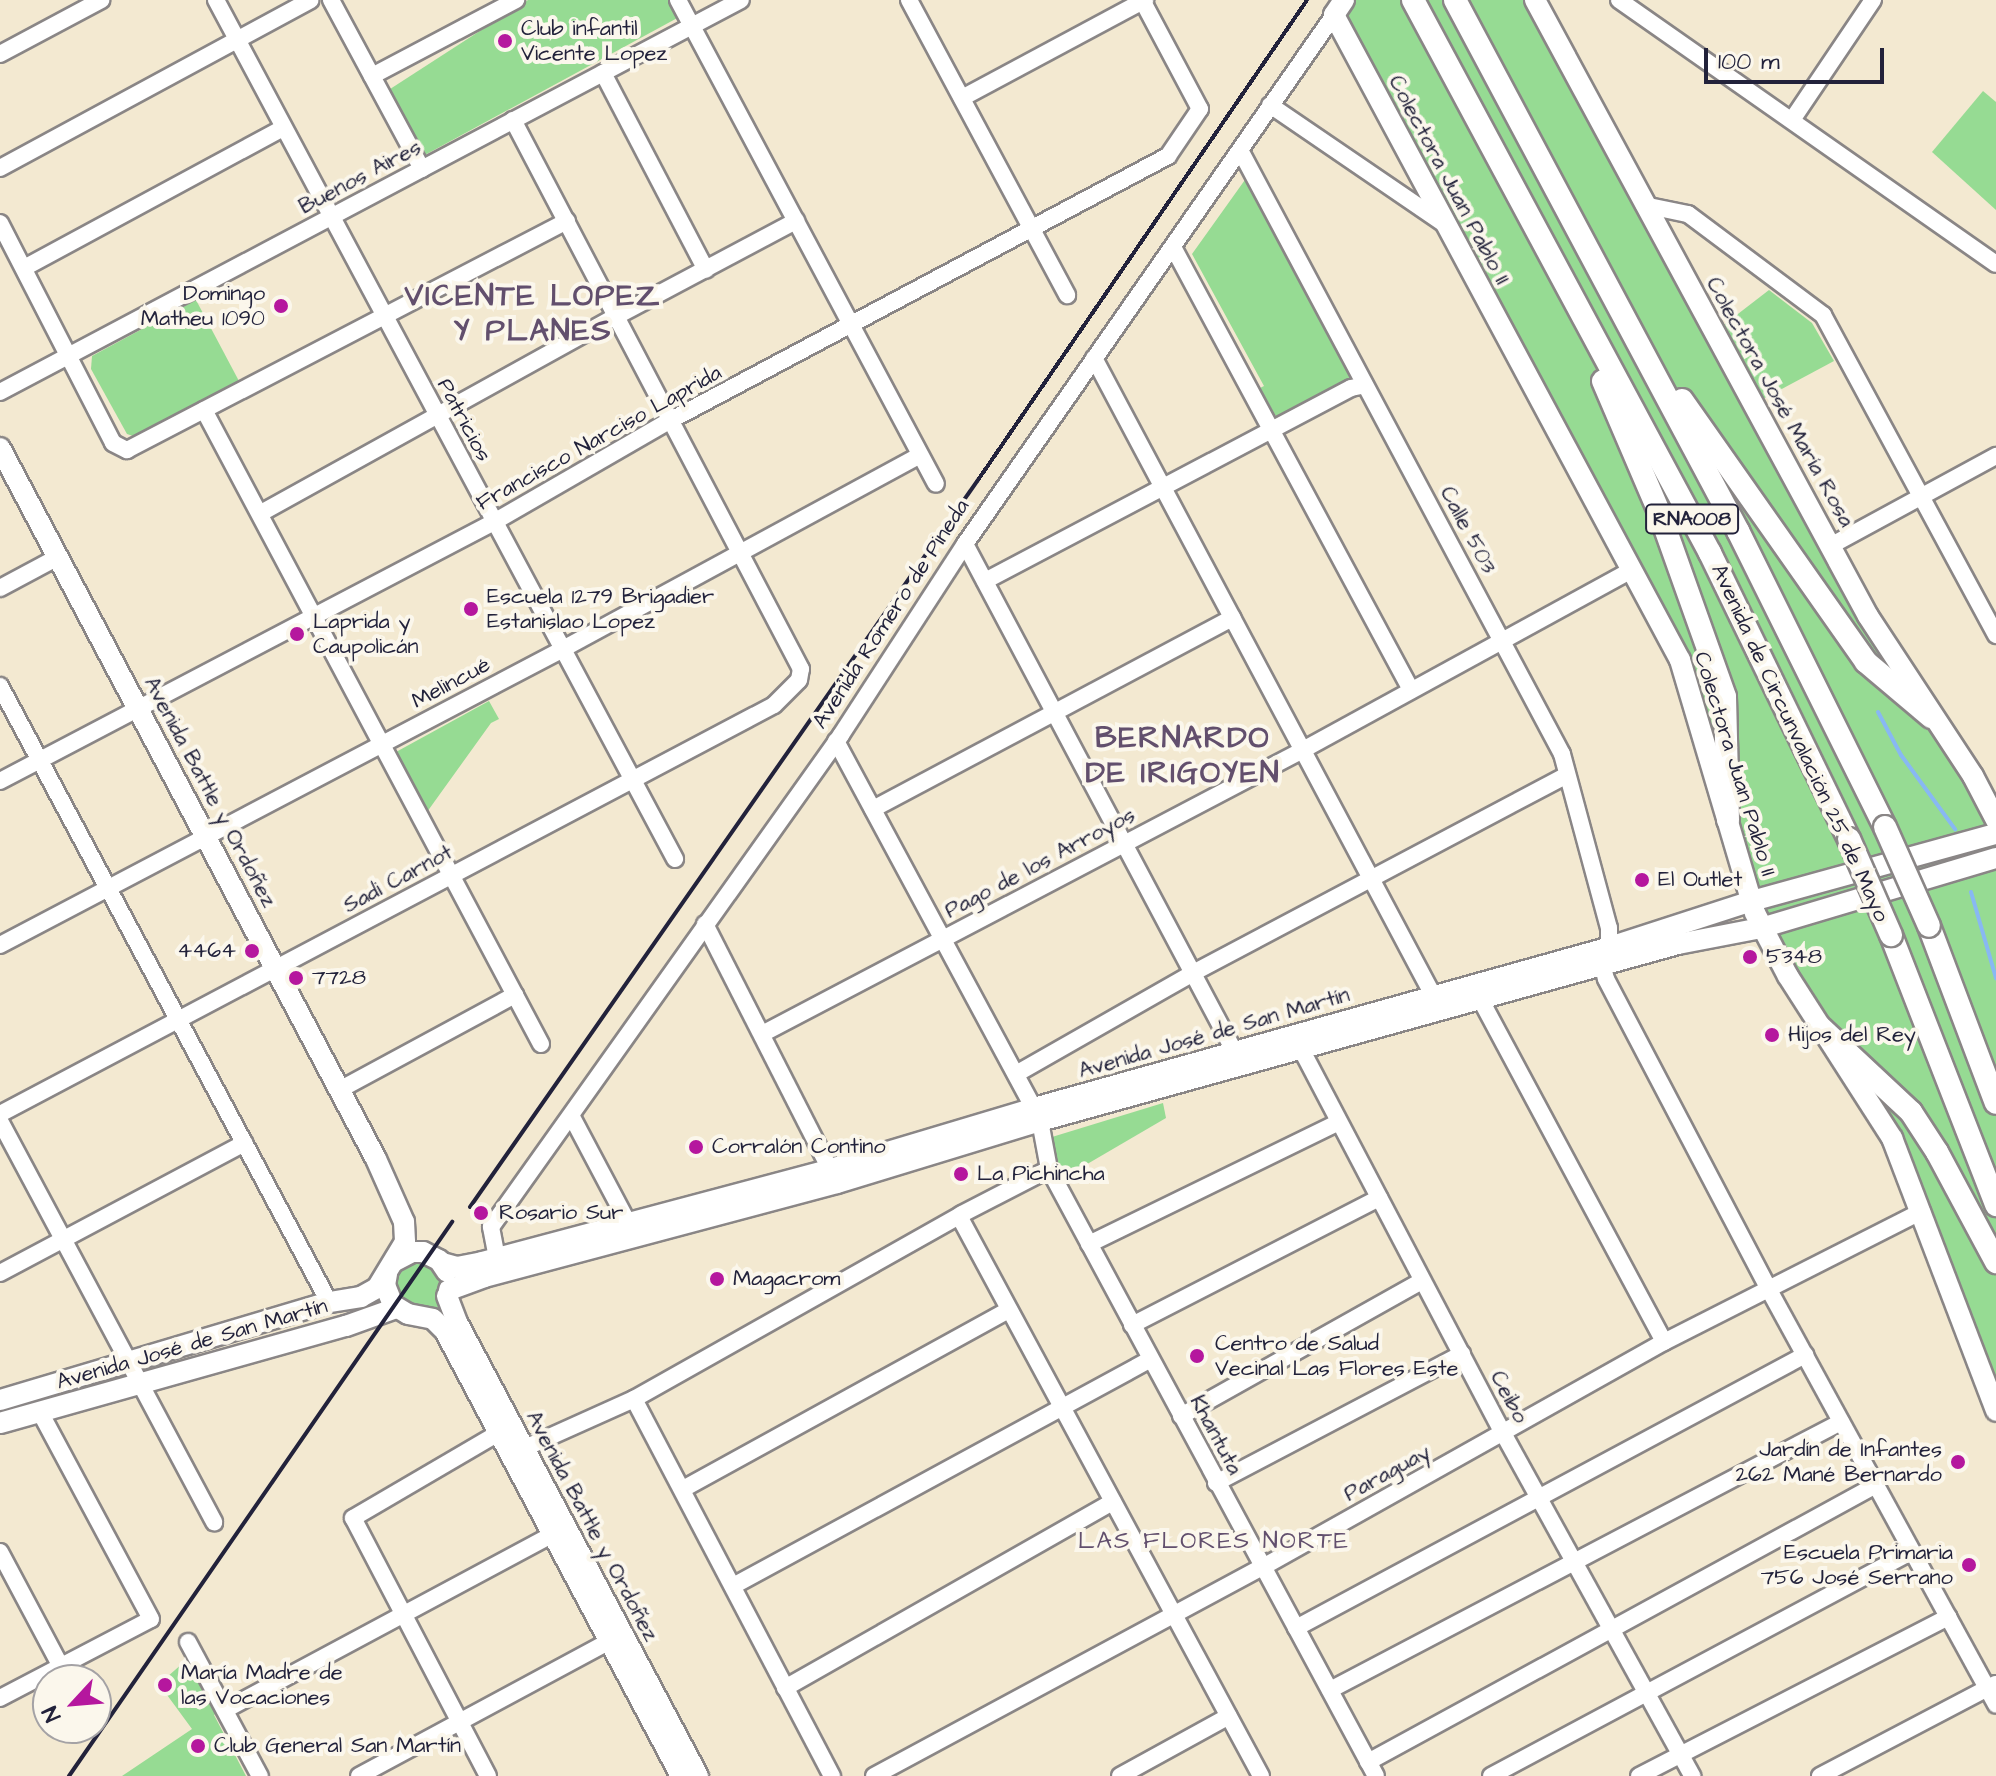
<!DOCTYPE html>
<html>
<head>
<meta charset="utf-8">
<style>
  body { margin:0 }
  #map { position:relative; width:1996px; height:1776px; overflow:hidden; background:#f3e9d1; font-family:"Architects Daughter",sans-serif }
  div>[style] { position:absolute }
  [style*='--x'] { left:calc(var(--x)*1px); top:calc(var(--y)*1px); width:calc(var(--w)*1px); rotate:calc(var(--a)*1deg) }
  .green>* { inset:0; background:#96db93 }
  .stream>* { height:4px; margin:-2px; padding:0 2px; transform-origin:2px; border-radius:2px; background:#88b8f3 }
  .roads { filter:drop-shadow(2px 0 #8a8686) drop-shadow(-2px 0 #8a8686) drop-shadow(0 2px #8a8686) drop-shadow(0 -2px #8a8686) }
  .minor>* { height:16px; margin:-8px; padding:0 8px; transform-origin:8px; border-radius:8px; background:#fff }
  .major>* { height:20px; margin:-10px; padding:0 10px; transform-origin:10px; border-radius:10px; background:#fff }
  .highway>* { height:22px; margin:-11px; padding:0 11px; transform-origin:11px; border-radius:11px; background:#fff }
  .rail>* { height:4px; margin:-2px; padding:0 2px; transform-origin:2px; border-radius:2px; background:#22223b }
  .bridges { filter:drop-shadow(2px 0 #8a8686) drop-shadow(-2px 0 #8a8686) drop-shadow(0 2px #8a8686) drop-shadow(0 -2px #8a8686) }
  .highway-bridge>* { height:22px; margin:-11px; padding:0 11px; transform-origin:11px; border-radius:11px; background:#fff }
  .dots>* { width:22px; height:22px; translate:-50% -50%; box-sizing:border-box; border:4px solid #fbf7ec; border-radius:50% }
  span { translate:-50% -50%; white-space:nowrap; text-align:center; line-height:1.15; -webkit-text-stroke:8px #fbf7ec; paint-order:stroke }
  .shield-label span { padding:2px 6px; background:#fbf7ec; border:2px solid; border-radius:6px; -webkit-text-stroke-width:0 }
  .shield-label { font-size:20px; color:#22223b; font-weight:700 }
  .poi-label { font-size:22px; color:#22223b }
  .left { translate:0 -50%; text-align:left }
  .right { translate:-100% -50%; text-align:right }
  .street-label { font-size:22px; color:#22223b }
  .neighbourhood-label { font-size:24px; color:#624f6d; letter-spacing:2px }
  .district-label { font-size:30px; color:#624f6d; font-weight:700; letter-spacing:2px }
  .north { position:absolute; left:32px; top:1664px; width:80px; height:80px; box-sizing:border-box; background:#fbf7ec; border:2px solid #a4a2a5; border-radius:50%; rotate:244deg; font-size:22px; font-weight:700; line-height:32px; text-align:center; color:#22223b }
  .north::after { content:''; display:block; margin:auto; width:28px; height:36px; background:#b5179e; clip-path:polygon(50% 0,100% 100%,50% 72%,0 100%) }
  .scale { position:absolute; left:1704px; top:48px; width:180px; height:36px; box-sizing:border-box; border:4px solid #22223b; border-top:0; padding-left:10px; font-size:24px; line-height:28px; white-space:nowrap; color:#22223b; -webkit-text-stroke:6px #fbf7ec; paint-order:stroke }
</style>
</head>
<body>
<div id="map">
  <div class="green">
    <div style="clip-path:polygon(528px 0,673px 0,681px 16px,423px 156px,387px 91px)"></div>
    <div style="clip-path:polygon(1344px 0,1535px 0,1644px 205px,1996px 820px,1996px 1411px,1922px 1211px,1761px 928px,1680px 660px,1334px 15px)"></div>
    <div style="clip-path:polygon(1983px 91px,1996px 102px,1996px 210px,1932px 152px)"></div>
    <div style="clip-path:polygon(1247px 177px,1351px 374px,1352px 381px,1281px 419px,1275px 415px,1260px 388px,1264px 386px,1192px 254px)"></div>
    <div style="clip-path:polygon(1769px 290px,1812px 323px,1834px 361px,1761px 400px,1721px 327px)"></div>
    <div style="clip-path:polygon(196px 300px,240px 383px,139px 438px,127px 434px,91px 369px,92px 356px)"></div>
    <div style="clip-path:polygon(489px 701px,499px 719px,491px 723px,427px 812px,396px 752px)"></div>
    <div style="clip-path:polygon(1163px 1103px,1166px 1118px,1065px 1177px,1054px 1158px,1052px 1137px)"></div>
    <div style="clip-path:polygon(412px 1252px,449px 1276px,440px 1306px,430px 1313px,408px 1314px,387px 1274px)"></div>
    <div style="clip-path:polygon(191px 1656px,220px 1711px,214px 1715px,246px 1776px,122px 1776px,192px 1729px,159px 1684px)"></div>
  </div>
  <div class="stream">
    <div style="--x:1878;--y:712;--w:49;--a:61.9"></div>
    <div style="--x:1901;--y:755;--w:92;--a:53.9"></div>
    <div style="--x:1971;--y:892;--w:90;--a:73.8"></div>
  </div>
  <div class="roads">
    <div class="minor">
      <div style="--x:216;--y:0;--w:974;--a:61.88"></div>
      <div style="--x:331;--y:0;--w:192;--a:61.7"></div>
      <div style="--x:678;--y:0;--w:548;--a:61.94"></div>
      <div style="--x:909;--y:0;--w:335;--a:61.8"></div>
      <div style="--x:1619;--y:0;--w:460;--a:35"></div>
      <div style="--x:0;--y:54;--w:115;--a:-28.1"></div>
      <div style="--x:603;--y:73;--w:222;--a:62.4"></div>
      <div style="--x:372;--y:76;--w:163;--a:-27.8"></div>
      <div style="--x:962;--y:98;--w:208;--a:-28.2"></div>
      <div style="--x:1270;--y:105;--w:213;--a:34.3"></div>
      <div style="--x:1792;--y:120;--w:145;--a:-56"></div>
      <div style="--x:1240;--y:150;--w:684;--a:61.94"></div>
      <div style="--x:1562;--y:754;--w:180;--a:74.9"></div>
      <div style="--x:1609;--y:928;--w:15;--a:90"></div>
      <div style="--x:1609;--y:943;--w:20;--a:110"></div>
      <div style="--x:1602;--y:962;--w:17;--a:77"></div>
      <div style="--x:1606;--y:979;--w:349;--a:62.3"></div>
      <div style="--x:1768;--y:1288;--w:475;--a:61.3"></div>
      <div style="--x:0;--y:168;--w:353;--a:-28.4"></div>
      <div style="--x:1644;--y:205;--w:45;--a:11.6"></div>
      <div style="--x:1688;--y:214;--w:169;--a:36.8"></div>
      <div style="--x:1823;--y:315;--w:364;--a:61.6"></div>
      <div style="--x:0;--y:223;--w:247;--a:62.8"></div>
      <div style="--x:113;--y:443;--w:16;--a:27"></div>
      <div style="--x:127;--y:450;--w:496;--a:-27.5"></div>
      <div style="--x:1173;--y:247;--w:503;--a:61.75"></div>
      <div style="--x:24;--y:268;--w:294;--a:-28.4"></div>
      <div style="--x:1094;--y:358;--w:724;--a:61.98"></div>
      <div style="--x:0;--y:392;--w:838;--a:-27.88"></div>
      <div style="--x:204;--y:410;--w:718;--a:62.01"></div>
      <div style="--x:261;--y:513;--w:407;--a:-29"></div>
      <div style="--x:617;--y:316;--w:203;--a:-28"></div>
      <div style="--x:965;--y:544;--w:586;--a:62.04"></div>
      <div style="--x:1832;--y:545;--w:187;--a:-28.5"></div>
      <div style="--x:985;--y:581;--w:414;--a:-27.8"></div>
      <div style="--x:1351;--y:388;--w:14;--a:-12"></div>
      <div style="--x:0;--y:588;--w:66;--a:-28.1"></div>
      <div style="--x:0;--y:686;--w:698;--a:61.89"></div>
      <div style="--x:836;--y:741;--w:417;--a:61.7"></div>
      <div style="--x:1034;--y:1108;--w:14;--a:65"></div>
      <div style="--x:1040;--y:1121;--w:49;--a:79.4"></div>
      <div style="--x:1049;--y:1169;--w:689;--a:61.69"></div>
      <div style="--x:0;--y:781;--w:558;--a:-27.67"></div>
      <div style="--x:494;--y:522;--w:204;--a:-30"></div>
      <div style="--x:671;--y:420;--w:563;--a:-27.98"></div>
      <div style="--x:1168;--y:156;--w:57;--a:-55.8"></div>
      <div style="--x:1200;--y:109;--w:123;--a:-118"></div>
      <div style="--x:873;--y:809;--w:407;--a:-28"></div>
      <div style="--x:705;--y:924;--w:286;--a:63"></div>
      <div style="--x:0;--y:945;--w:636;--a:-27.73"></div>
      <div style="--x:563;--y:649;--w:406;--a:-28.5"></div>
      <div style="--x:1476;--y:991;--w:398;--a:61.8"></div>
      <div style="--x:762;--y:1034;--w:611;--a:-27.7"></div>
      <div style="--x:1303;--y:750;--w:376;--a:-28.7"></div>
      <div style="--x:1297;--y:1041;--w:443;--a:62.3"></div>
      <div style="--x:1503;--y:1433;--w:392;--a:61.1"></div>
      <div style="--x:1016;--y:1074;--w:204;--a:-29.7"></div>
      <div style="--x:1193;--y:973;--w:423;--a:-27.9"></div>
      <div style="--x:341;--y:1089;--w:198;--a:-28.4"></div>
      <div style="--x:0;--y:1114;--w:875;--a:-27.85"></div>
      <div style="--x:774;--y:705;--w:35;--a:-45"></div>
      <div style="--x:799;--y:680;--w:11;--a:-80"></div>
      <div style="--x:801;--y:669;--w:620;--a:-117.68"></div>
      <div style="--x:572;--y:1117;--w:130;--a:62.1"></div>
      <div style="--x:0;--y:1121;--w:455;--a:61.9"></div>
      <div style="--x:959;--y:1216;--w:636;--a:61.66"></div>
      <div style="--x:1089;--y:1244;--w:278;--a:-26"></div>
      <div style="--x:497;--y:1258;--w:32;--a:-101"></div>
      <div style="--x:491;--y:1227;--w:604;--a:-54.57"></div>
      <div style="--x:841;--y:735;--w:228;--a:-57"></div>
      <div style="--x:965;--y:544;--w:645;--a:-55.1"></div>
      <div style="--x:0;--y:1273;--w:277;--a:-28"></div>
      <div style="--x:1132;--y:1325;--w:278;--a:-27.2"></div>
      <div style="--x:634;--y:1399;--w:426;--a:62.3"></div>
      <div style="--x:1181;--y:1416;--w:276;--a:-29.3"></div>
      <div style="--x:516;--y:1452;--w:129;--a:-24.2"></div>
      <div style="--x:634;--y:1399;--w:377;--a:-29.4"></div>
      <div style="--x:962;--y:1214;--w:98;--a:-27.3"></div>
      <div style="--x:1216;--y:1483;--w:278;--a:-27.7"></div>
      <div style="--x:683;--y:1489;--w:372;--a:-28.8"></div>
      <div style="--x:0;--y:1552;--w:145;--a:62"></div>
      <div style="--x:733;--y:1586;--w:474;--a:-28.5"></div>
      <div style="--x:1296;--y:1628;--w:578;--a:-28.21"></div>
      <div style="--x:188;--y:1642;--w:152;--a:61.8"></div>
      <div style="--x:785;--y:1688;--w:377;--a:-29.6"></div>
      <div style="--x:1330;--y:1690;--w:577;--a:-27.68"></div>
      <div style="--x:0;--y:1698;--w:170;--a:-27.6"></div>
      <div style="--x:151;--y:1619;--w:235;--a:-118.2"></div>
      <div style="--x:225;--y:1710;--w:372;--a:-28.2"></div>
      <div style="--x:1368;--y:1762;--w:579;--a:-28.6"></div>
      <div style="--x:359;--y:1776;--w:293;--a:-28.3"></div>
      <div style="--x:488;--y:1776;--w:291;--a:-117.6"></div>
      <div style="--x:353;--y:1518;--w:178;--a:-30.3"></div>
      <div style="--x:874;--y:1776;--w:439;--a:-28.3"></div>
      <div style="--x:1261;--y:1568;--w:462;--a:-29.3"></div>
      <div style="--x:1664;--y:1342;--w:289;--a:-26.9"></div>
      <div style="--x:1120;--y:1776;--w:124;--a:-28.8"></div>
      <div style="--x:1491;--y:1776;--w:477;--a:-28.1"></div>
      <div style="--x:1639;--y:1776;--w:348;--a:-27.2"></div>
      <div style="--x:1820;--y:1776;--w:198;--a:-27.7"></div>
    </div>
    <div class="major">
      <div style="--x:1344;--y:0;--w:18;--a:124"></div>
      <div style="--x:1334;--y:15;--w:732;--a:61.79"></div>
      <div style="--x:1680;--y:660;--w:264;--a:73.5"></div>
      <div style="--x:1755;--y:913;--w:71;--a:62.4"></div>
      <div style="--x:1788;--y:976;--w:193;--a:57.3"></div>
      <div style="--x:1892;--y:1138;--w:292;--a:69.1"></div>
      <div style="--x:1535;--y:0;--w:700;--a:61.61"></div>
      <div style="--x:1868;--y:616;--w:191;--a:56.7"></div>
      <div style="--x:1973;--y:776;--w:50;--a:62.4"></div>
      <div style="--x:0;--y:448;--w:804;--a:62.13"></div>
      <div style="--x:376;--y:1159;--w:69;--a:66"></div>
      <div style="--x:404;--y:1222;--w:20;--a:87"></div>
      <div style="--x:405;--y:1242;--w:54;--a:121.3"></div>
      <div style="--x:377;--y:1288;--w:18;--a:151"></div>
      <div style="--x:361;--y:1297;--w:32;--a:171"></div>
      <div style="--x:329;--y:1302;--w:343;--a:163.4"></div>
      <div style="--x:395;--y:1261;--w:19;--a:-28"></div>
      <div style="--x:412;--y:1252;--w:11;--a:0"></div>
      <div style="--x:423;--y:1252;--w:18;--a:27"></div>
      <div style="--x:439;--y:1260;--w:14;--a:56"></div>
      <div style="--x:442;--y:1263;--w:16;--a:15"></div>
      <div style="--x:457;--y:1267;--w:25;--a:-11"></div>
      <div style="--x:482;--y:1262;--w:361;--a:-14.9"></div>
      <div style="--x:831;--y:1169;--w:212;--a:-16.7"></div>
      <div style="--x:1034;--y:1108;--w:595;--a:-15.6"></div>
      <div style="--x:1607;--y:948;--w:152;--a:-18"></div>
      <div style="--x:1752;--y:901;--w:253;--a:-15.4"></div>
      <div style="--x:387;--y:1274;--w:11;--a:100"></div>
      <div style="--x:385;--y:1285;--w:22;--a:68"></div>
      <div style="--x:393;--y:1305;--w:17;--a:31"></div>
      <div style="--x:408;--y:1314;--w:25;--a:11"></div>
      <div style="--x:433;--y:1319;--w:17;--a:45"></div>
      <div style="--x:445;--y:1331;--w:504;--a:62.06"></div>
      <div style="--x:449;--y:1290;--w:37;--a:-20"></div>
      <div style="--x:484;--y:1277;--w:365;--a:-14.9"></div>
      <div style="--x:837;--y:1183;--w:212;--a:-17"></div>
      <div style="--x:1040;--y:1121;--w:662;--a:-15.51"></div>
      <div style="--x:1678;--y:944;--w:85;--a:-10.9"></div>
      <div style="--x:1761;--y:928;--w:245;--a:-16.6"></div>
      <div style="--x:447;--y:1296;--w:30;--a:69"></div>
      <div style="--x:458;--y:1324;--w:512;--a:62.03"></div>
      <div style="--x:0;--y:1423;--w:359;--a:-15.7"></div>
      <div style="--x:346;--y:1326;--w:53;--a:-19.8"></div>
    </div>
    <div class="highway">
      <div style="--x:1413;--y:0;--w:628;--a:61.76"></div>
      <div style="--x:1710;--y:553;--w:318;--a:64.1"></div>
      <div style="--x:1455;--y:0;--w:602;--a:61.94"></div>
      <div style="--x:1738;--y:531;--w:330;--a:63.6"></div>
      <div style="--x:1603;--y:381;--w:145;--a:66.8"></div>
      <div style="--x:1660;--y:514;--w:194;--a:70.4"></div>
      <div style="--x:1725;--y:697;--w:123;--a:88.6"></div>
      <div style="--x:1682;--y:400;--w:320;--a:54.9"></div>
      <div style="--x:1866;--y:662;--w:85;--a:40.2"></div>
      <div style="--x:1929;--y:926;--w:189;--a:69.3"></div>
      <div style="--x:1891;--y:935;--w:290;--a:68.7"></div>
      <div style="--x:1819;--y:1026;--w:126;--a:43.1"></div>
      <div style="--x:1911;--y:1112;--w:48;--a:57"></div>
      <div style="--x:1937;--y:1152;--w:125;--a:61.8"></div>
    </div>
  </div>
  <div class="rail">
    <div style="--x:470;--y:1207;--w:887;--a:-55.06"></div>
    <div style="--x:978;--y:480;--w:582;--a:-55.57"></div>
    <div style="--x:69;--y:1776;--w:674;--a:-55.34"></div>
  </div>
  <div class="bridges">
    <div class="highway-bridge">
      <div style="--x:1885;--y:827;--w:108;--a:66"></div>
      <div style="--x:1849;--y:839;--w:105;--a:66.4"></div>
    </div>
  </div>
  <div class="dots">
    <div style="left:505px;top:41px;background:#b5179e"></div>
    <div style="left:281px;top:306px;background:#b5179e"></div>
    <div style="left:471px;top:609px;background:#b5179e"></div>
    <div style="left:297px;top:634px;background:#b5179e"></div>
    <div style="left:1642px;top:880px;background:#b5179e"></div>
    <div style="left:252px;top:951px;background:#b5179e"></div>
    <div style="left:1750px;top:957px;background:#b5179e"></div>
    <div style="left:296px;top:978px;background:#b5179e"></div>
    <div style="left:1772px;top:1035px;background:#b5179e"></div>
    <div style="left:696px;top:1147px;background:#b5179e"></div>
    <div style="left:961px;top:1174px;background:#b5179e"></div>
    <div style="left:481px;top:1213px;background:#b5179e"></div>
    <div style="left:717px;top:1279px;background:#b5179e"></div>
    <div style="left:1197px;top:1356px;background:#b5179e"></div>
    <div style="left:1958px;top:1462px;background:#b5179e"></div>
    <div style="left:1969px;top:1565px;background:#b5179e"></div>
    <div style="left:165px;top:1685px;background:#b5179e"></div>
    <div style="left:198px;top:1746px;background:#b5179e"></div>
  </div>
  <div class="shield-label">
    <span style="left:1692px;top:519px">RNA008</span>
  </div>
  <div class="poi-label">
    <span class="left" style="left:521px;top:41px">Club infantil<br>Vicente Lopez</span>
    <span class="right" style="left:265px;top:306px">Domingo<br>Matheu 1090</span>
    <span class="left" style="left:487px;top:609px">Escuela 1279 Brigadier<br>Estanislao Lopez</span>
    <span class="left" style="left:313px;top:634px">Laprida y<br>Caupolicán</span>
    <span class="left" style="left:1658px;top:880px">El Outlet</span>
    <span class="right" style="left:236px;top:951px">4464</span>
    <span class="left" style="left:1766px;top:957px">5348</span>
    <span class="left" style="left:312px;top:978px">7728</span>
    <span class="left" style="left:1788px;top:1035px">Hijos del Rey</span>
    <span class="left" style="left:712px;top:1147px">Corralón Contino</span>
    <span class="left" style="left:977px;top:1174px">La Pichincha</span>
    <span class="left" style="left:499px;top:1213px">Rosario Sur</span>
    <span class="left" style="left:733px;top:1279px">Magacrom</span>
    <span class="left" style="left:1215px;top:1356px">Centro de Salud<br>Vecinal Las Flores Este</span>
    <span class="right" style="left:1942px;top:1462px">Jardín de Infantes<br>262 Mané Bernardo</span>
    <span class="right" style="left:1953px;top:1565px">Escuela Primaria<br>756 José Serrano</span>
    <span class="left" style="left:181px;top:1685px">María Madre de<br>las Vocaciones</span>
    <span class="left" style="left:214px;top:1746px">Club General San Martín</span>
  </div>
  <div class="street-label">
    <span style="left:360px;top:177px;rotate:-28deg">Buenos Aires</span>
    <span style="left:1449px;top:180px;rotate:62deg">Colectora Juan Pablo II</span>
    <span style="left:1780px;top:402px;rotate:61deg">Colectora José María Rosa</span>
    <span style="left:464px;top:420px;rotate:62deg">Patricios</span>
    <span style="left:599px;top:438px;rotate:-29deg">Francisco Narciso Laprida</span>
    <span style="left:1468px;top:530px;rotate:62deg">Calle 503</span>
    <span style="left:891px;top:614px;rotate:-57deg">Avenida Romero de Pineda</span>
    <span style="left:451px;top:683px;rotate:-28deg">Melincué</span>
    <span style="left:1800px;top:743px;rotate:65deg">Avenida de Circunvalación 25 de Mayo</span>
    <span style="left:1735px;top:764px;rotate:73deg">Colectora Juan Pablo II</span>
    <span style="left:210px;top:792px;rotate:62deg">Avenida Battle y Ordoñez</span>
    <span style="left:1040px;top:863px;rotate:-28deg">Pago de los Arroyos</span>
    <span style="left:398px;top:879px;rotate:-28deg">Sadi Carnot</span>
    <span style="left:1214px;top:1033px;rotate:-16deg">Avenida José de San Martín</span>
    <span style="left:192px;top:1344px;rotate:-16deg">Avenida José de San Martín</span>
    <span style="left:1509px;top:1397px;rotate:62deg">Ceibo</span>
    <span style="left:1216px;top:1435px;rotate:62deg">Khantuta</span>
    <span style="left:1387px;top:1473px;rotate:-29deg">Paraguay</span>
    <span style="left:592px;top:1526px;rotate:62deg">Avenida Battle y Ordoñez</span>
  </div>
  <div class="neighbourhood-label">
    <span style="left:1214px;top:1542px">LAS FLORES NORTE</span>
  </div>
  <div class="district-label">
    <span style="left:533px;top:313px">VICENTE LOPEZ<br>Y PLANES</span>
    <span style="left:1183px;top:755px">BERNARDO<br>DE IRIGOYEN</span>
  </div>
  <div class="north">N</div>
  <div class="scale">100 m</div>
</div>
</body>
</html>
